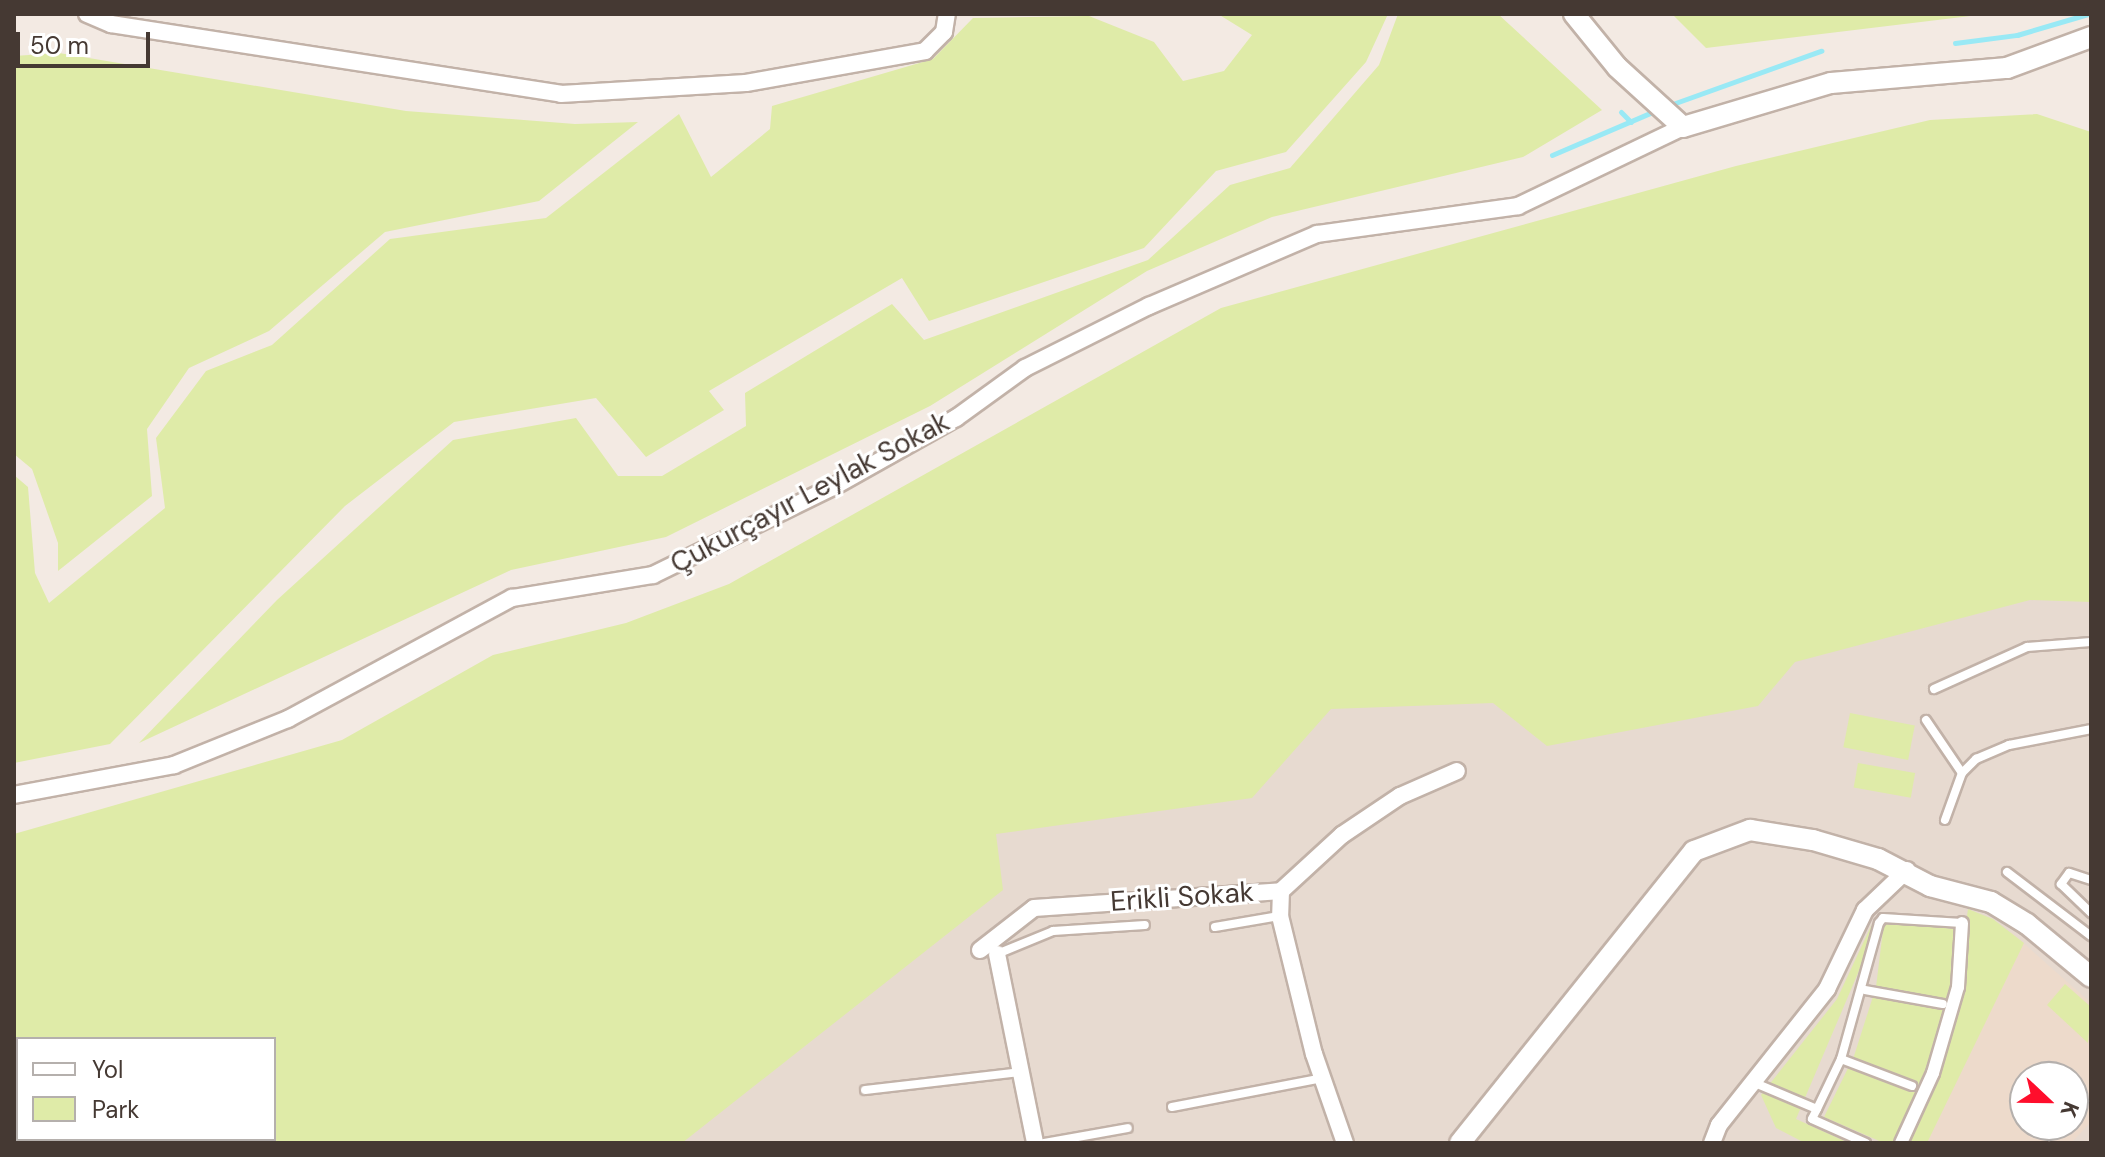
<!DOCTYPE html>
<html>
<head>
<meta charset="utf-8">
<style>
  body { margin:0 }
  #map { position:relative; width:2105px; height:1157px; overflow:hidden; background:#f3eae3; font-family:"DM Sans",sans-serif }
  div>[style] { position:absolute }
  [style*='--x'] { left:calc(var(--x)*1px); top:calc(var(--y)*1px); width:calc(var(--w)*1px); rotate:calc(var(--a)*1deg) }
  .residential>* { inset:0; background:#e7dad0 }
  .education>* { inset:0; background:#eddacb }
  .green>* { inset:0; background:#dfeba8; transform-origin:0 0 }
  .stream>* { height:5px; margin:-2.5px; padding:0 2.5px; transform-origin:2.5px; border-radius:2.5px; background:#99e9f5 }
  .roads { filter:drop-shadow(2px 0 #c2b2a8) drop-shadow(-2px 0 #c2b2a8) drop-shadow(0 2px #c2b2a8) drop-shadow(0 -2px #c2b2a8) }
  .service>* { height:8px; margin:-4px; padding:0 4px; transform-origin:4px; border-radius:4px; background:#fff }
  .pedestrian>* { height:12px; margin:-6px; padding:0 6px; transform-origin:6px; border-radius:6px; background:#fff }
  .minor>* { height:16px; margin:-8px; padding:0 8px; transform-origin:8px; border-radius:8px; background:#fff }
  .tertiary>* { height:20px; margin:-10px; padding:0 10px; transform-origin:10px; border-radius:10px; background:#fff }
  span { translate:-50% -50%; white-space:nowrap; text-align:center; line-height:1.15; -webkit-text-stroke:6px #fff; paint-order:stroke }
  .street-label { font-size:28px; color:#453933 }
  .frame { position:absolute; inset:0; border:16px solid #453933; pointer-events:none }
  .legend { position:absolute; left:16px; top:1037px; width:260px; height:104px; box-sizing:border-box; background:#fff; border:2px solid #b5b0ad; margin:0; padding:10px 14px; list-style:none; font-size:24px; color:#453933 }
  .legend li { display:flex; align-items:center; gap:16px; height:40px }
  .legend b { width:40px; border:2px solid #b5b0ad }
  .north { position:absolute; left:2009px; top:1061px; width:80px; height:80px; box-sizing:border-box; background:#fff; border:2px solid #b5b0ad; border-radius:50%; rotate:112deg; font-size:22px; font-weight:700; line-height:32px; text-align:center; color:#453933 }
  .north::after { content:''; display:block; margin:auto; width:28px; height:36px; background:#ff0e2c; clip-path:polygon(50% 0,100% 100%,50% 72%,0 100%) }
  .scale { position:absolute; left:16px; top:32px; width:134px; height:36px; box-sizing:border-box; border:4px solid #453933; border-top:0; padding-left:10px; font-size:24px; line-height:28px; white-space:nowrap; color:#453933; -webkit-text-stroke:6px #fff; paint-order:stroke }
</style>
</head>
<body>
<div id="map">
  <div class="residential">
    <div style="clip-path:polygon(evenodd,2091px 539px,2091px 1143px,14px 1143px,14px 990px,2091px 539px,18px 1039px,274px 1039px,274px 1139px,18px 1139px,18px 1039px,2091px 539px,2025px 1077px,2073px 1077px,2073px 1125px,2025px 1125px,2025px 1077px)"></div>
  </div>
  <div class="education">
    <div style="clip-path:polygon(evenodd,2011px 932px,2091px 1003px,2091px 1122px,2071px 1143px,1912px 1143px,2011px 932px,2025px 1077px,2073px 1077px,2073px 1125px,2025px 1125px,2025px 1077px)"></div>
  </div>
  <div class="green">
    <div style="clip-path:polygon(1218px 14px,1388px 14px,1366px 62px,1286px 152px,1216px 171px,1144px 248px,929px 321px,902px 278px,709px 391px,724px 410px,646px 457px,596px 398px,454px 422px,345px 506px,110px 744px,14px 763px,14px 475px,28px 487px,35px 573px,49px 603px,165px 508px,156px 438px,206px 371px,272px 345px,390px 239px,546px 218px,679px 114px,711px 177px,770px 129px,772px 106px,933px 59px,973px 18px,1089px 16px,1154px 42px,1183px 81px,1224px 71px,1252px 35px)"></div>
    <div style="clip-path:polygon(1398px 14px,1498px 14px,1602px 110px,1523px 157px,1272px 217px,1147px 271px,930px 406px,666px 537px,511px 570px,139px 743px,277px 600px,453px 440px,576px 418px,618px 476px,662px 476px,746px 426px,745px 393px,892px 304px,924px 340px,1148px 260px,1230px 185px,1290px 168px,1379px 65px)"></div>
    <div style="clip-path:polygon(1672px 14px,1987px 14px,1706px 48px)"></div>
    <div style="clip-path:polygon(59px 53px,406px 111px,575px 124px,638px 122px,539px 201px,385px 232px,269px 331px,189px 368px,147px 429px,152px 496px,58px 571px,58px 543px,32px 469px,14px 454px,14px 56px)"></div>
    <div style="clip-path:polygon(evenodd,2037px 114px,2091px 132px,2091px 602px,2030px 600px,1795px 662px,1758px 706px,1547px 746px,1493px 703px,1331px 709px,1252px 798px,996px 834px,1003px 890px,682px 1143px,14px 1143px,14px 834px,342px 740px,493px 655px,626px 623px,729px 584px,1221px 308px,1736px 166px,1930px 120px,2037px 114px,18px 1039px,274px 1039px,274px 1139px,18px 1139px,18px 1039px)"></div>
    <div style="left:1850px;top:713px;width:66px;height:35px;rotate:11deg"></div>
    <div style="left:1858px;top:763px;width:58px;height:25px;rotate:10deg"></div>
    <div style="clip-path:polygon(1968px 909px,1993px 919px,2024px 943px,1927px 1143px,1884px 1143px,1824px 1117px,1854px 1056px,1876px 987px,1884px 922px,1965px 930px)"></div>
    <div style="clip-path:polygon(1872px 924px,1864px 959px,1796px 1119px,1849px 1143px,1805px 1143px,1776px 1128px,1761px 1095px,1837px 999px)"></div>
    <div style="clip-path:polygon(2065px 984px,2091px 1007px,2088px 1043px,2047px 1005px)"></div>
  </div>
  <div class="stream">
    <div style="--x:1955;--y:43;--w:63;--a:-7.4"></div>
    <div style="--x:2017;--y:35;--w:74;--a:-16.5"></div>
    <div style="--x:1667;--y:106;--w:164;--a:-19.7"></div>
    <div style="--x:1621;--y:112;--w:14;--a:45"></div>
    <div style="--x:1552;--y:155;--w:114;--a:-23.2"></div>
  </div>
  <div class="roads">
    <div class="service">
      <div style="--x:1934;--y:689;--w:102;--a:-24.3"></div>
      <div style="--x:2027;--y:647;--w:64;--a:-4.5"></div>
      <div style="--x:1926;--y:720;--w:64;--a:55.8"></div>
      <div style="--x:1945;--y:820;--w:50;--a:-70.1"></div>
      <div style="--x:1962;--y:773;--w:20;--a:-45"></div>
      <div style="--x:1976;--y:759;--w:36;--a:-23"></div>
      <div style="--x:2009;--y:745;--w:84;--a:-11"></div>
      <div style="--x:2007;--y:872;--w:106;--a:37.3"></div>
      <div style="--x:2091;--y:880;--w:23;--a:-162"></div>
      <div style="--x:2069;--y:873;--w:14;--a:126"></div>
      <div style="--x:2061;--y:884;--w:42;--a:44"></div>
      <div style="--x:1215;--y:927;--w:65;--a:-9.8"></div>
      <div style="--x:997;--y:954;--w:61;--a:-22.3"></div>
      <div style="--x:1053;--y:931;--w:92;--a:-3.7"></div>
      <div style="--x:1865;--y:990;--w:79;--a:10.2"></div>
      <div style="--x:1841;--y:1059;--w:76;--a:20.8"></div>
      <div style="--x:1755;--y:1083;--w:67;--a:22.8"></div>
      <div style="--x:1817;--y:1109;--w:55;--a:-64.4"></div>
      <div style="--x:1841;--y:1059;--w:141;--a:-74.4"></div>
      <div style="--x:1879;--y:923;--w:6;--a:-51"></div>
      <div style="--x:1883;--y:918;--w:79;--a:3.6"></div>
      <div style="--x:865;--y:1090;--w:156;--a:-6.6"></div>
      <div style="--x:1172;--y:1107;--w:153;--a:-10.9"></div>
      <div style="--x:1817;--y:1109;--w:11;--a:117"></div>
      <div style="--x:1812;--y:1119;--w:59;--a:24"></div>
      <div style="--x:1044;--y:1143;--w:85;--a:-10.1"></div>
    </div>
    <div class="pedestrian">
      <div style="--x:1901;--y:1143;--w:77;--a:-65.4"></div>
      <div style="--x:1933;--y:1073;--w:90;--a:-73.8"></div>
      <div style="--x:1958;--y:987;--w:64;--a:-86.4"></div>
    </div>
    <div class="minor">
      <div style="--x:87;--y:14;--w:26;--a:23"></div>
      <div style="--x:111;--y:24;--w:455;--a:8.8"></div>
      <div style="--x:561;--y:94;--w:185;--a:-3.4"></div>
      <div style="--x:746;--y:83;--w:182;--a:-10.1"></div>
      <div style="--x:925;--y:51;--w:27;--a:-45"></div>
      <div style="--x:944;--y:32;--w:18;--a:-81"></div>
      <div style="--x:14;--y:795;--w:163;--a:-10.6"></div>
      <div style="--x:174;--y:765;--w:123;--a:-22"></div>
      <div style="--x:288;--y:719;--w:255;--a:-28.4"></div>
      <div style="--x:512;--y:598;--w:143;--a:-9.3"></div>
      <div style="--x:653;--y:575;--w:200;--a:-26.1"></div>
      <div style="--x:833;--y:487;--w:141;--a:-29.3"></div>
      <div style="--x:956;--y:418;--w:85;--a:-35.9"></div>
      <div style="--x:1025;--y:368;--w:139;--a:-26.6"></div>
      <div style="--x:1149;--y:306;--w:183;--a:-23.2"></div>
      <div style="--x:1317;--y:234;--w:203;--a:-7.9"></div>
      <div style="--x:1518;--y:206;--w:183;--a:-25.6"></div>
      <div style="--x:1281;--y:891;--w:25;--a:92"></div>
      <div style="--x:1280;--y:916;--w:142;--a:76.2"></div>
      <div style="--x:1314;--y:1054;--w:94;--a:70.8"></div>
      <div style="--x:980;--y:950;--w:68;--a:-37.9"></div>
      <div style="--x:1034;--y:908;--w:248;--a:-3.9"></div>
      <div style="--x:1281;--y:891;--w:83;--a:-42.6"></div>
      <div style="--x:1342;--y:835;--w:70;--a:-33.9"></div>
      <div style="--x:1400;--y:796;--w:62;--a:-23.7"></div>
      <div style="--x:997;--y:954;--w:193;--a:78.6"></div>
      <div style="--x:1712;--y:1143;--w:19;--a:-69"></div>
      <div style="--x:1719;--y:1125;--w:174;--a:-51.5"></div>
      <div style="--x:1827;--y:989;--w:88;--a:-64.3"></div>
      <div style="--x:1865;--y:910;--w:58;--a:-43.6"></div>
    </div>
    <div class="tertiary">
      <div style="--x:1574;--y:14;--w:68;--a:50.9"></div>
      <div style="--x:1617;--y:67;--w:89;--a:42.3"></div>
      <div style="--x:1683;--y:127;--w:154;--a:-16.6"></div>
      <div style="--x:1831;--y:83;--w:177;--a:-4.9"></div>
      <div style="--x:2007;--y:68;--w:90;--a:-20.3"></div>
      <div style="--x:1460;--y:1143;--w:374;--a:-51.3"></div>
      <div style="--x:1694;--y:851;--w:60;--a:-20.6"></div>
      <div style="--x:1750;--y:830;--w:64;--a:9"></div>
      <div style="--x:1813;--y:840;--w:68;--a:16.3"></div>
      <div style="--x:1878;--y:859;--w:59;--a:27.4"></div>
      <div style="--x:1930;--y:886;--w:63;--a:14.7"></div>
      <div style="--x:1991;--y:902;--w:42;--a:31.4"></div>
      <div style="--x:2027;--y:924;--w:83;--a:39.6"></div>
    </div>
  </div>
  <div class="street-label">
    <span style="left:810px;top:493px;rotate:-28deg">Çukurçayır Leylak Sokak</span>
    <span style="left:1182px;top:897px;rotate:-4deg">Erikli Sokak</span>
  </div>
  <div class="frame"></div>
  <ul class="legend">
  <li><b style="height:10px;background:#fff"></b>Yol</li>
  <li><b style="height:22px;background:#dfeba8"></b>Park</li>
  </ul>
  <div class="north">K</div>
  <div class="scale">50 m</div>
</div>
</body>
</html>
